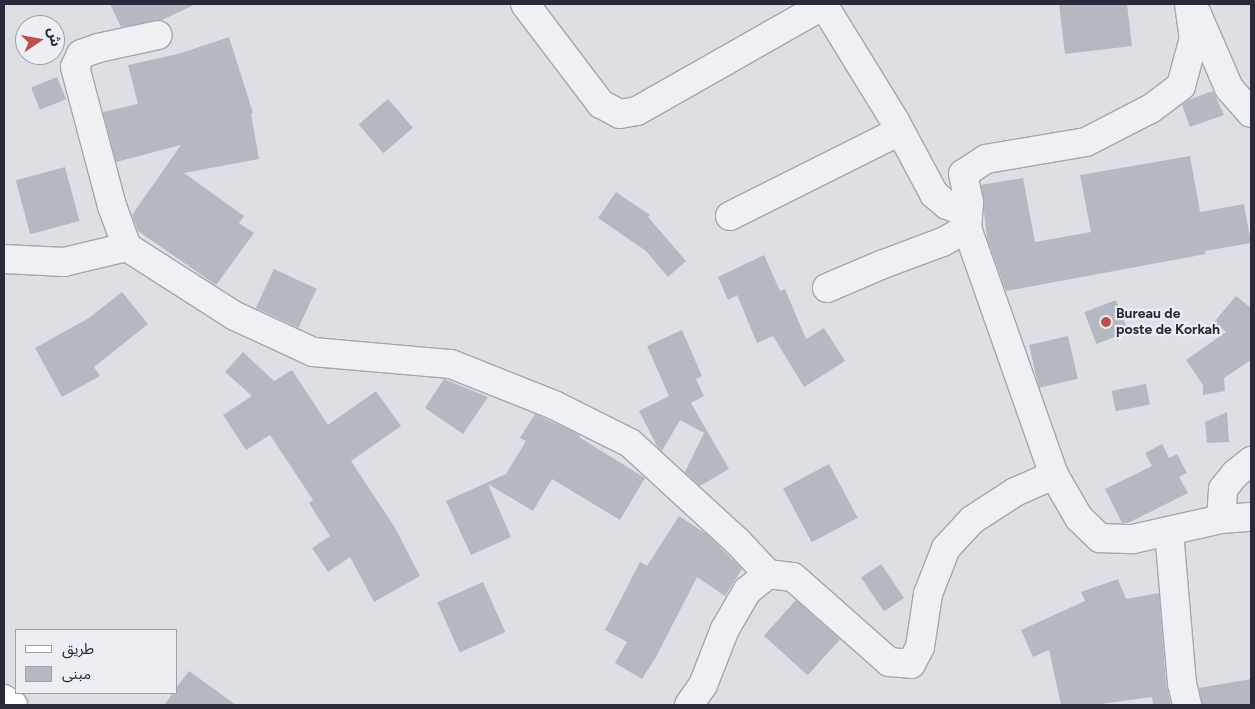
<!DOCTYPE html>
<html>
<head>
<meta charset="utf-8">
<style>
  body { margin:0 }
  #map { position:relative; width:1255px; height:709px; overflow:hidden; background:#dddfe5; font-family:Figtree,"Noto Sans Arabic",sans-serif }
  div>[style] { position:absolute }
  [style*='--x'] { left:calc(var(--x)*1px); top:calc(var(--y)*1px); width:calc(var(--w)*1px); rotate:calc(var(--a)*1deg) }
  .building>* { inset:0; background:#b5b8c1; transform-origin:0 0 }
  .roads { filter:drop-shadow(1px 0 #a3a6ae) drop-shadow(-1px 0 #a3a6ae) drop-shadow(0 1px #a3a6ae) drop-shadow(0 -1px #a3a6ae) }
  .street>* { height:28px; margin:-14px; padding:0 14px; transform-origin:14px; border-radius:14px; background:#eff0f4 }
  .secondary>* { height:28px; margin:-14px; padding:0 14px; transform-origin:14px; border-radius:14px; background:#fff }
  .dots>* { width:14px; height:14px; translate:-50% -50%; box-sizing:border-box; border:2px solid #eceef3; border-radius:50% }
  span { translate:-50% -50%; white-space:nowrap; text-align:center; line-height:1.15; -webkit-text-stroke:4.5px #eceef3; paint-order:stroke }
  .poi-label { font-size:14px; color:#282c3a; font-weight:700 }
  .left { translate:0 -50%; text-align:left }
  .frame { position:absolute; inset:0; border:5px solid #282c3a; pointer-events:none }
  .legend { position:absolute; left:15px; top:629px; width:162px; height:65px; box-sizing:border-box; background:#eceef3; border:1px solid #9ea0a9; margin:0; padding:6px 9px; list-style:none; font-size:15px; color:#282c3a }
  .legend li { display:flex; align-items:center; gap:10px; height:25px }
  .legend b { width:25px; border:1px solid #9ea0a9 }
  .north { position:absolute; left:15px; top:15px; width:50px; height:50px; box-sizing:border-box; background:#eceef3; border:1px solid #9ea0a9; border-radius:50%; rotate:78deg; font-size:14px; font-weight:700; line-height:20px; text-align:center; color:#282c3a }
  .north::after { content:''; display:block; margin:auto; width:18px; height:22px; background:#bd4e4f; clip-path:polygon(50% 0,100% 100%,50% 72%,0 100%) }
</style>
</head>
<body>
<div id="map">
  <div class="building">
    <div style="clip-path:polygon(110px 4px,196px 4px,162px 20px,121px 27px)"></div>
    <div style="clip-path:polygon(1059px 4px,1127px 4px,1132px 46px,1065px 54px)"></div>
    <div style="clip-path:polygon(229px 37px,253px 113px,251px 114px,259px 159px,184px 173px,244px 216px,239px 223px,254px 233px,216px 285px,138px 231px,132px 215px,181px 145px,116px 162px,103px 112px,138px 104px,128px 65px,178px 54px)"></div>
    <div style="left:57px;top:77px;width:24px;height:28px;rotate:68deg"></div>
    <div style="clip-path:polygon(1213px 91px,1224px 115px,1190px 127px,1182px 105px,1188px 100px)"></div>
    <div style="left:388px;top:99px;width:38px;height:39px;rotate:49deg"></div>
    <div style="clip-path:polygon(1190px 156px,1200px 212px,1244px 204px,1251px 243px,1205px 251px,1206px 254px,1006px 291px,987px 238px,981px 185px,1023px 178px,1035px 242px,1091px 232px,1080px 175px)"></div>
    <div style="left:65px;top:167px;width:56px;height:51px;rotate:75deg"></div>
    <div style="clip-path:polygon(616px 192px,650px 215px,648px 217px,686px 261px,668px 277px,646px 251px,598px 218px)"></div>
    <div style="clip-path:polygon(764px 255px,780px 291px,785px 289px,806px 339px,824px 328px,845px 361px,804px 387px,773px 336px,757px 343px,737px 295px,728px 300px,718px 277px)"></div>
    <div style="left:274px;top:269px;width:47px;height:43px;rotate:25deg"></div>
    <div style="clip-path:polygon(122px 292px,148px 324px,94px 367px,100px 376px,62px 397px,35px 348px,89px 318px)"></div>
    <div style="clip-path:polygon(1236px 296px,1251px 308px,1251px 360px,1224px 378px,1225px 391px,1203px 395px,1203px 385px,1186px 360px,1226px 332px,1214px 322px)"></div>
    <div style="left:1116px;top:300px;width:34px;height:34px;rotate:69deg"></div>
    <div style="clip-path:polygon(682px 330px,702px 376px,696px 379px,704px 396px,691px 403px,729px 469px,700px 486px,685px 472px,704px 433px,680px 420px,662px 451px,657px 446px,639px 411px,669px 396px,647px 346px)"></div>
    <div style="left:1068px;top:336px;width:44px;height:40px;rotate:77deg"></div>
    <div style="clip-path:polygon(243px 352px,274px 381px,292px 370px,328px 425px,376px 391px,401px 426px,351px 461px,394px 526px,420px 576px,374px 602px,350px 557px,328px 572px,312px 548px,330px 536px,309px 503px,313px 500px,270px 435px,246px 450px,223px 415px,252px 396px,225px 372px)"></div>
    <div style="clip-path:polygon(444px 379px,488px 397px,463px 434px,425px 408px)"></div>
    <div style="left:1146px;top:384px;width:21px;height:35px;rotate:79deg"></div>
    <div style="clip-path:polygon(1227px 412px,1229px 442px,1207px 443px,1205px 422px)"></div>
    <div style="clip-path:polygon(535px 414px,580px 435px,579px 437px,645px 478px,620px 520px,552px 479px,533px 511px,488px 484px,511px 537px,471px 555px,446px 501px,506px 474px,526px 441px,520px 438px)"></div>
    <div style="clip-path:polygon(1162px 444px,1169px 458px,1177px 454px,1187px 473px,1179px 477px,1188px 493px,1128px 523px,1122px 523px,1105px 489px,1152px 466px,1145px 453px)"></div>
    <div style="left:829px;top:464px;width:61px;height:52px;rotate:62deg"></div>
    <div style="clip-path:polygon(679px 516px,708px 535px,742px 569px,725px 596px,697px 577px,656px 657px,642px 679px,615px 663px,627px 642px,605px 630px,640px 562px,647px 566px)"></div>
    <div style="left:881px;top:564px;width:41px;height:24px;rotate:56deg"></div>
    <div style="clip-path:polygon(1118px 579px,1126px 599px,1159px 593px,1166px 684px,1171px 705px,1153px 705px,1152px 697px,1093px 705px,1061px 705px,1049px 650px,1033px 657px,1021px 630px,1085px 601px,1081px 592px)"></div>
    <div style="left:483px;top:582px;width:55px;height:50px;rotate:66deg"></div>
    <div style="left:796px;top:600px;width:59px;height:48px;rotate:42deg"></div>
    <div style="clip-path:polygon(189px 671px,236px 705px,164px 705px,173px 693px,176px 693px,176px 688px)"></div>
    <div style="clip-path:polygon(1251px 679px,1251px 705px,1202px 705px,1199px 688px)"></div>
  </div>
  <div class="roads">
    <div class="street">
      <div style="--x:525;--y:4;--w:126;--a:52.8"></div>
      <div style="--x:601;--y:104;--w:21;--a:28"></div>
      <div style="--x:620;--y:114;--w:17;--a:-10"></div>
      <div style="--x:637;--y:111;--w:216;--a:-29.6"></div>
      <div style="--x:823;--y:4;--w:137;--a:58.4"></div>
      <div style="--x:895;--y:121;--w:83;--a:61.9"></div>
      <div style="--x:934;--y:194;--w:17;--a:40"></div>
      <div style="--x:947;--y:205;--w:22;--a:21"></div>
      <div style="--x:1189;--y:4;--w:34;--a:82"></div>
      <div style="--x:1194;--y:38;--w:50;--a:105.2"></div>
      <div style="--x:1181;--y:86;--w:39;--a:143"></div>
      <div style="--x:1150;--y:109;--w:72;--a:152.7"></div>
      <div style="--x:1086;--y:142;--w:101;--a:170.4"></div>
      <div style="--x:986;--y:159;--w:27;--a:147"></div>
      <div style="--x:963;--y:174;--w:29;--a:78"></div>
      <div style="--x:969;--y:202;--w:26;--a:94"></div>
      <div style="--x:967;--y:228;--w:262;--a:70.6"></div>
      <div style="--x:1054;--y:475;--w:50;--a:59.8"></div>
      <div style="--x:1079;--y:518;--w:29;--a:44"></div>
      <div style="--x:1100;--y:538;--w:33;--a:2"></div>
      <div style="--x:1133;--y:539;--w:90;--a:-12.8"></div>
      <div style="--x:1221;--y:519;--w:30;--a:-4"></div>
      <div style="--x:1197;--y:14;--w:81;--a:66.6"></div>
      <div style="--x:1229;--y:88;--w:33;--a:49"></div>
      <div style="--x:730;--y:216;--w:190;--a:-26.6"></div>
      <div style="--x:127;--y:247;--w:44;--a:-110.1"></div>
      <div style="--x:112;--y:206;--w:144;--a:-104.9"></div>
      <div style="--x:75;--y:67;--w:14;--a:-65"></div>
      <div style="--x:81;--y:54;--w:18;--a:-19"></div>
      <div style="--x:98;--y:48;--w:61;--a:-12.2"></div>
      <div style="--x:4;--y:259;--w:60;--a:2.9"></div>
      <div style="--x:64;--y:262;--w:65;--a:-13.4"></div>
      <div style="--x:127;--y:247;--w:128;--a:32.6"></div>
      <div style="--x:235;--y:316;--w:86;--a:24.8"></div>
      <div style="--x:313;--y:352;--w:139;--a:5"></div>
      <div style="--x:451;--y:364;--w:111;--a:21.7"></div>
      <div style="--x:554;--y:405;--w:85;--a:26.6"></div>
      <div style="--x:630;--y:443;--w:147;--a:42.5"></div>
      <div style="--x:738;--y:542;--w:44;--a:46.8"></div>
      <div style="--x:827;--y:288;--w:59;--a:-23.1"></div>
      <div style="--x:881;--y:265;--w:66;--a:-20.4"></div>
      <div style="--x:943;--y:242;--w:28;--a:-30"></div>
      <div style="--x:1221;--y:519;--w:30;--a:-86"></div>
      <div style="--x:1223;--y:489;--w:19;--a:-51"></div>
      <div style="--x:1235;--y:474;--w:21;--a:-39"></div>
      <div style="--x:1169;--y:532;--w:152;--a:85.1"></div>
      <div style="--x:1182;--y:683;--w:23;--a:77"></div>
      <div style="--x:689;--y:705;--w:24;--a:-55"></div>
      <div style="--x:703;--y:685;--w:60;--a:-68.6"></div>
      <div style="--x:725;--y:629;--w:44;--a:-59.9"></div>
      <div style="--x:747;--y:591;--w:27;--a:-39"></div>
      <div style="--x:768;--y:574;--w:25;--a:7"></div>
      <div style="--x:793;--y:577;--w:128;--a:41.5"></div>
      <div style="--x:889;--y:662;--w:22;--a:5"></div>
      <div style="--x:911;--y:664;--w:19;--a:-62"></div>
      <div style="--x:920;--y:647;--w:54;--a:-81.4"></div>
      <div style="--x:928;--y:594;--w:49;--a:-68.6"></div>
      <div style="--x:946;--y:548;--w:38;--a:-47"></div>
      <div style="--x:972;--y:520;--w:51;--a:-33.1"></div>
      <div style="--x:1015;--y:492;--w:43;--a:-23.6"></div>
    </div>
    <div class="secondary">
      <div style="--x:4;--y:699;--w:11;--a:34"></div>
    </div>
  </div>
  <div class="dots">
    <div style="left:1106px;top:322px;background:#bd4e4f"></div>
  </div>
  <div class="poi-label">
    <span class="left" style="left:1116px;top:322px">Bureau de<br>poste de Korkah</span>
  </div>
  <div class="frame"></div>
  <ul class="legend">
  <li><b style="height:6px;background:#fff"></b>طريق</li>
  <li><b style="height:14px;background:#b5b8c1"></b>مبنى</li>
  </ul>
  <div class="north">ش</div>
</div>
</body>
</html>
